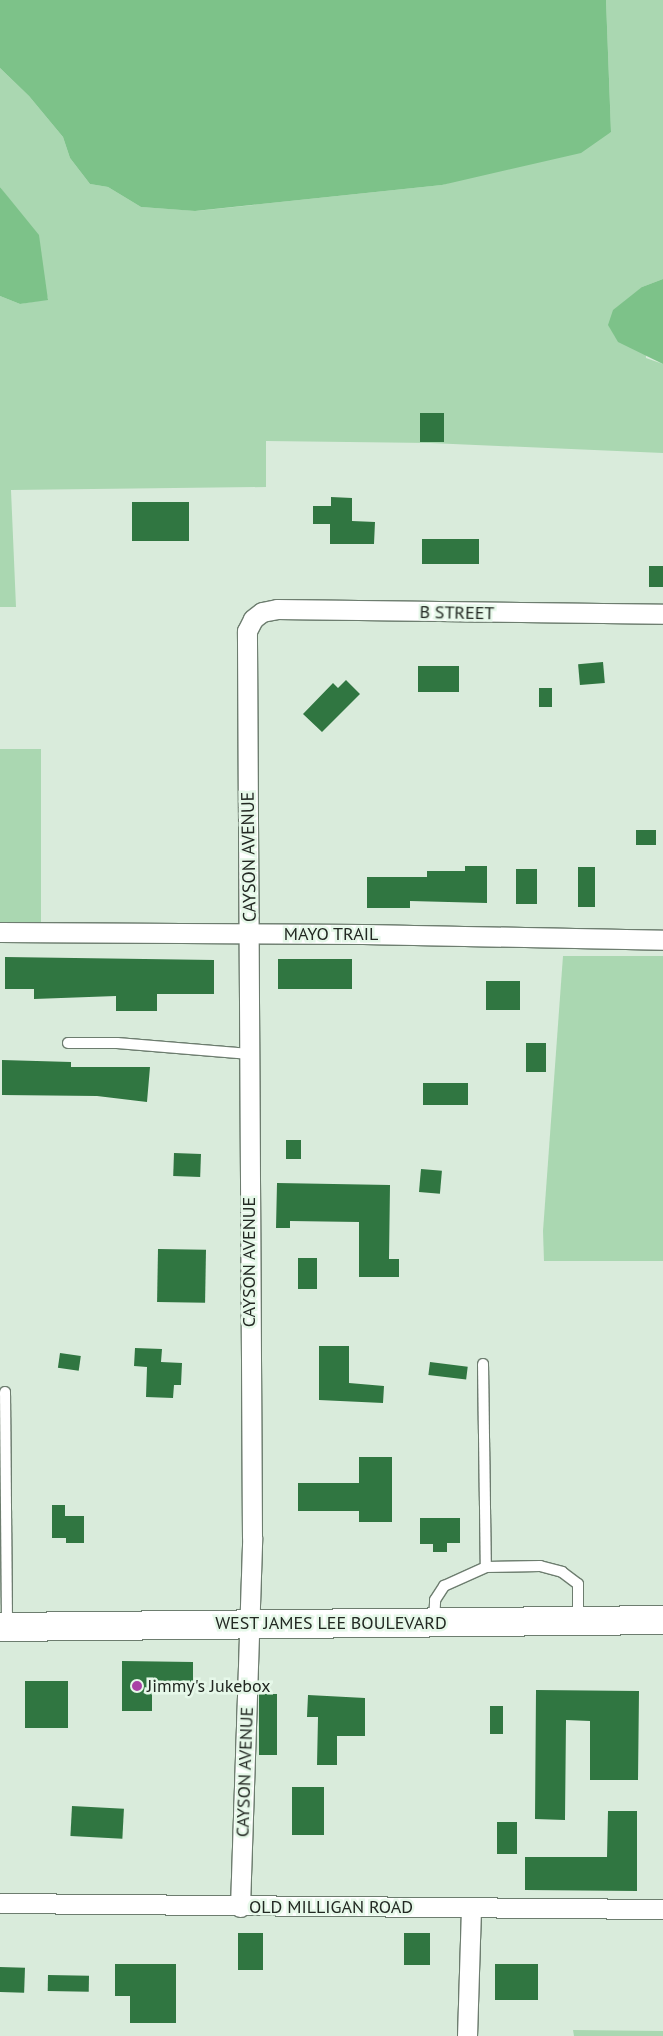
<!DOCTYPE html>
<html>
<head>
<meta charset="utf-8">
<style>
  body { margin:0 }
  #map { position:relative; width:663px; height:2036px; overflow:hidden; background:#d9ebdb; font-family:"PT Sans",sans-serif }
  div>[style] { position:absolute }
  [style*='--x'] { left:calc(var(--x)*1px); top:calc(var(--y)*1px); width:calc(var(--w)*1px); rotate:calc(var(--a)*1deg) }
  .green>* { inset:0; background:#aad7b1; transform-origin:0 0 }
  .water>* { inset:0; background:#7dc289 }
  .building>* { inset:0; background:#307641; transform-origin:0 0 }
  .roads { filter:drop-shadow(1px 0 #6d7d6f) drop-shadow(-1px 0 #6d7d6f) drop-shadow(0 1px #6d7d6f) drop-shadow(0 -1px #6d7d6f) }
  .lane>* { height:10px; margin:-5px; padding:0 5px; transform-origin:5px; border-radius:5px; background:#fff }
  .street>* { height:19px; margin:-9.5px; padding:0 9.5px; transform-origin:9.5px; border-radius:9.5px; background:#fff }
  .primary>* { height:28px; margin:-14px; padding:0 14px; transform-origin:14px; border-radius:14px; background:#fff }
  .dots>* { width:14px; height:14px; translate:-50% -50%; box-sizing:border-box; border:2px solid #e6f8e9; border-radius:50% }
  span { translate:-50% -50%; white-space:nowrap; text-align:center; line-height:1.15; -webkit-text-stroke:5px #e6f8e9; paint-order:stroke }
  .street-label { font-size:18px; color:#222822 }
  .poi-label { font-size:18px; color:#222822 }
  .left { translate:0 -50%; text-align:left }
</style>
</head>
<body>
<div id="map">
  <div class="green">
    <div style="clip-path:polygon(606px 0,663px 0,663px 279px,642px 287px,646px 358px,663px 364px,663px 453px,430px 443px,266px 441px,266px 487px,11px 490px,16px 607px,0 607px,0 296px,20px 304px,48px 299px,14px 206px,0 187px,0 68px,29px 96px,63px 137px,70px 158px,90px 184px,108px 187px,141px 207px,196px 211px,442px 185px,611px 132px)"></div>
    <div style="left:0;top:749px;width:41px;height:174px"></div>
    <div style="clip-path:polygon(563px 956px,663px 956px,663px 1261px,544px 1261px,543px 1231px)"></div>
    <div style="clip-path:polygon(573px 2030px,663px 2031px,663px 2036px,574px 2036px)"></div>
  </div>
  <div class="water">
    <div style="clip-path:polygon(0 0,606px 0,611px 132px,581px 153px,442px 185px,195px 211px,141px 207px,108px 187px,90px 184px,70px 158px,63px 137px,29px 96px,0 68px)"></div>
    <div style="clip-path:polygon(0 187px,39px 235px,48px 300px,20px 304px,0 296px)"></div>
    <div style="clip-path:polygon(663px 279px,663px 364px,618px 342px,608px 325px,613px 310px,642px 287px)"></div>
  </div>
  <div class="building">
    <div style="left:420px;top:413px;width:24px;height:29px"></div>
    <div style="clip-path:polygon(331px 497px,352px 498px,352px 521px,375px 522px,374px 544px,330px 544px,330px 524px,313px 524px,313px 506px,331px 506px)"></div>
    <div style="left:132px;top:502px;width:57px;height:39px"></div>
    <div style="left:422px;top:539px;width:57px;height:25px"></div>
    <div style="left:649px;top:566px;width:14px;height:21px"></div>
    <div style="left:603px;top:662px;width:21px;height:25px;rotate:85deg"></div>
    <div style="left:418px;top:666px;width:41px;height:26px"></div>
    <div style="clip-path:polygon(346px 680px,360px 694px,322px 732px,303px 714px,333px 683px,338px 688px)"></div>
    <div style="left:539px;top:688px;width:13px;height:19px"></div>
    <div style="left:636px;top:830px;width:20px;height:15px"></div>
    <div style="clip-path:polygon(465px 866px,487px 866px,487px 903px,410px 901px,410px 908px,367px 908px,367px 877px,427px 877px,427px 871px,465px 871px)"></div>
    <div style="left:578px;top:867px;width:17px;height:40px"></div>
    <div style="left:516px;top:869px;width:21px;height:35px"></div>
    <div style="clip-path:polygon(5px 957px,214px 960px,214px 994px,157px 994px,157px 1011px,116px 1011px,116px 996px,34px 999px,34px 989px,5px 989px)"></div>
    <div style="left:278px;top:959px;width:74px;height:30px"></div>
    <div style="left:486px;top:981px;width:34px;height:29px"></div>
    <div style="left:526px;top:1043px;width:20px;height:29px"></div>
    <div style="clip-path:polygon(2px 1060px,71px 1062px,71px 1067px,150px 1067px,147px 1102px,97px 1096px,2px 1095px)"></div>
    <div style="left:423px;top:1083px;width:45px;height:22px"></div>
    <div style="left:286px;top:1140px;width:15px;height:19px"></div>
    <div style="left:174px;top:1153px;width:27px;height:23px;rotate:2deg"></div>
    <div style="left:421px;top:1169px;width:21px;height:23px;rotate:5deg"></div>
    <div style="clip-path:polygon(277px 1183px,390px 1185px,389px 1259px,399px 1259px,399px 1277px,359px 1277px,359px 1222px,290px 1221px,290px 1228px,276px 1228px)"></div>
    <div style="left:158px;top:1249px;width:48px;height:53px;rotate:1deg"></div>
    <div style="left:298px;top:1258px;width:19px;height:31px"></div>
    <div style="clip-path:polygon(319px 1346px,349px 1346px,349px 1383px,384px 1386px,383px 1403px,319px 1400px)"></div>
    <div style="clip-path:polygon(135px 1348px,162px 1349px,161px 1362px,182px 1363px,181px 1385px,174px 1385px,173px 1398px,146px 1397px,147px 1367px,134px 1366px)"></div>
    <div style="left:60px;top:1353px;width:21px;height:15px;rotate:8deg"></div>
    <div style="left:430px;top:1362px;width:38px;height:13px;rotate:7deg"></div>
    <div style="clip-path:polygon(359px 1457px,392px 1457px,392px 1522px,359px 1522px,359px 1511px,298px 1511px,298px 1483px,359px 1483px)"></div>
    <div style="clip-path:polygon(52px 1505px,65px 1505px,65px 1516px,84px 1516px,84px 1543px,66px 1543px,66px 1538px,52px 1538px)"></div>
    <div style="clip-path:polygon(420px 1518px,460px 1518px,460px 1543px,447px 1543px,447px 1552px,433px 1552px,433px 1544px,420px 1544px)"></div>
    <div style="clip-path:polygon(122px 1661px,193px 1662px,193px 1690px,152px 1690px,152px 1711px,122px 1711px)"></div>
    <div style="left:25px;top:1681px;width:43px;height:47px"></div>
    <div style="clip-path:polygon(536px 1690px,639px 1691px,638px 1780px,590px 1780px,590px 1721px,566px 1720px,565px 1820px,535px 1819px)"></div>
    <div style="left:259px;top:1694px;width:18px;height:61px"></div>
    <div style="clip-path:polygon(308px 1695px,365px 1698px,365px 1736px,337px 1736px,337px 1765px,317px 1765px,318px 1717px,307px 1717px)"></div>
    <div style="left:490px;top:1706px;width:13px;height:28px"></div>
    <div style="left:292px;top:1787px;width:32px;height:48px"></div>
    <div style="left:72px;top:1806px;width:52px;height:30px;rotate:3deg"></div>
    <div style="clip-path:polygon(608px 1811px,637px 1811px,637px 1891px,525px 1890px,525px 1857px,607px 1857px)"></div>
    <div style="left:497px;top:1822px;width:20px;height:32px"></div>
    <div style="left:238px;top:1933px;width:25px;height:37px"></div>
    <div style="left:404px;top:1933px;width:26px;height:32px"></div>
    <div style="clip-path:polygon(115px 1964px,176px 1964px,176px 2023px,130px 2023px,130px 1996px,115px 1996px)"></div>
    <div style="left:495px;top:1964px;width:43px;height:36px"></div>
    <div style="left:0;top:1967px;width:25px;height:25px;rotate:2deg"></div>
    <div style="left:48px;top:1975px;width:41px;height:16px;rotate:1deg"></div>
  </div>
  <div class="roads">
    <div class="lane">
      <div style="--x:68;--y:1043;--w:49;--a:0"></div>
      <div style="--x:117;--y:1043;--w:133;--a:4.7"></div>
      <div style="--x:483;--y:1364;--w:203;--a:89.2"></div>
      <div style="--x:5;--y:1392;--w:234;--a:89.5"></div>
      <div style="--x:434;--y:1622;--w:22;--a:-87"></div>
      <div style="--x:435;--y:1600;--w:17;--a:-57"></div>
      <div style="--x:444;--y:1586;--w:46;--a:-24.3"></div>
      <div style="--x:486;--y:1567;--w:54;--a:-1.1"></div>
      <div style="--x:540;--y:1566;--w:23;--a:15"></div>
      <div style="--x:562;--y:1572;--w:20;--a:37"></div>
      <div style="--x:578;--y:1584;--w:36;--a:90"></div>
    </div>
    <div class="street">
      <div style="--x:0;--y:932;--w:363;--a:0.3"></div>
      <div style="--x:363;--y:934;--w:300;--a:1.1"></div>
      <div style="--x:0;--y:1903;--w:663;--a:0.52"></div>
      <div style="--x:240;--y:1907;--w:370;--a:-88.1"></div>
      <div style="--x:252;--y:1537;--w:906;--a:-90.32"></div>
      <div style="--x:247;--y:631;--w:13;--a:-63"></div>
      <div style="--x:253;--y:619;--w:11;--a:-38"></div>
      <div style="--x:262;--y:612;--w:15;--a:-11"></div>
      <div style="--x:277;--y:609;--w:386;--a:0.7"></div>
      <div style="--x:467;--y:2036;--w:128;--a:-88.2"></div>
    </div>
    <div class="primary">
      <div style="--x:0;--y:1627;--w:663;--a:-0.6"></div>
    </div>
  </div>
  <div class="dots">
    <div style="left:137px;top:1686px;background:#a942a6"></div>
  </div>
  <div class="street-label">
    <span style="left:457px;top:613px;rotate:1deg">B STREET</span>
    <span style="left:249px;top:857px;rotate:-91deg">CAYSON AVENUE</span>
    <span style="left:331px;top:934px">MAYO TRAIL</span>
    <span style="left:249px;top:1262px;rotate:-90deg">CAYSON AVENUE</span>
    <span style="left:331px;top:1623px">WEST JAMES LEE BOULEVARD</span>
    <span style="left:245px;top:1772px;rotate:-88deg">CAYSON AVENUE</span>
    <span style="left:331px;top:1907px">OLD MILLIGAN ROAD</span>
  </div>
  <div class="poi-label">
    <span class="left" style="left:147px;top:1686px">Jimmy's Jukebox</span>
  </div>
</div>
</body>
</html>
